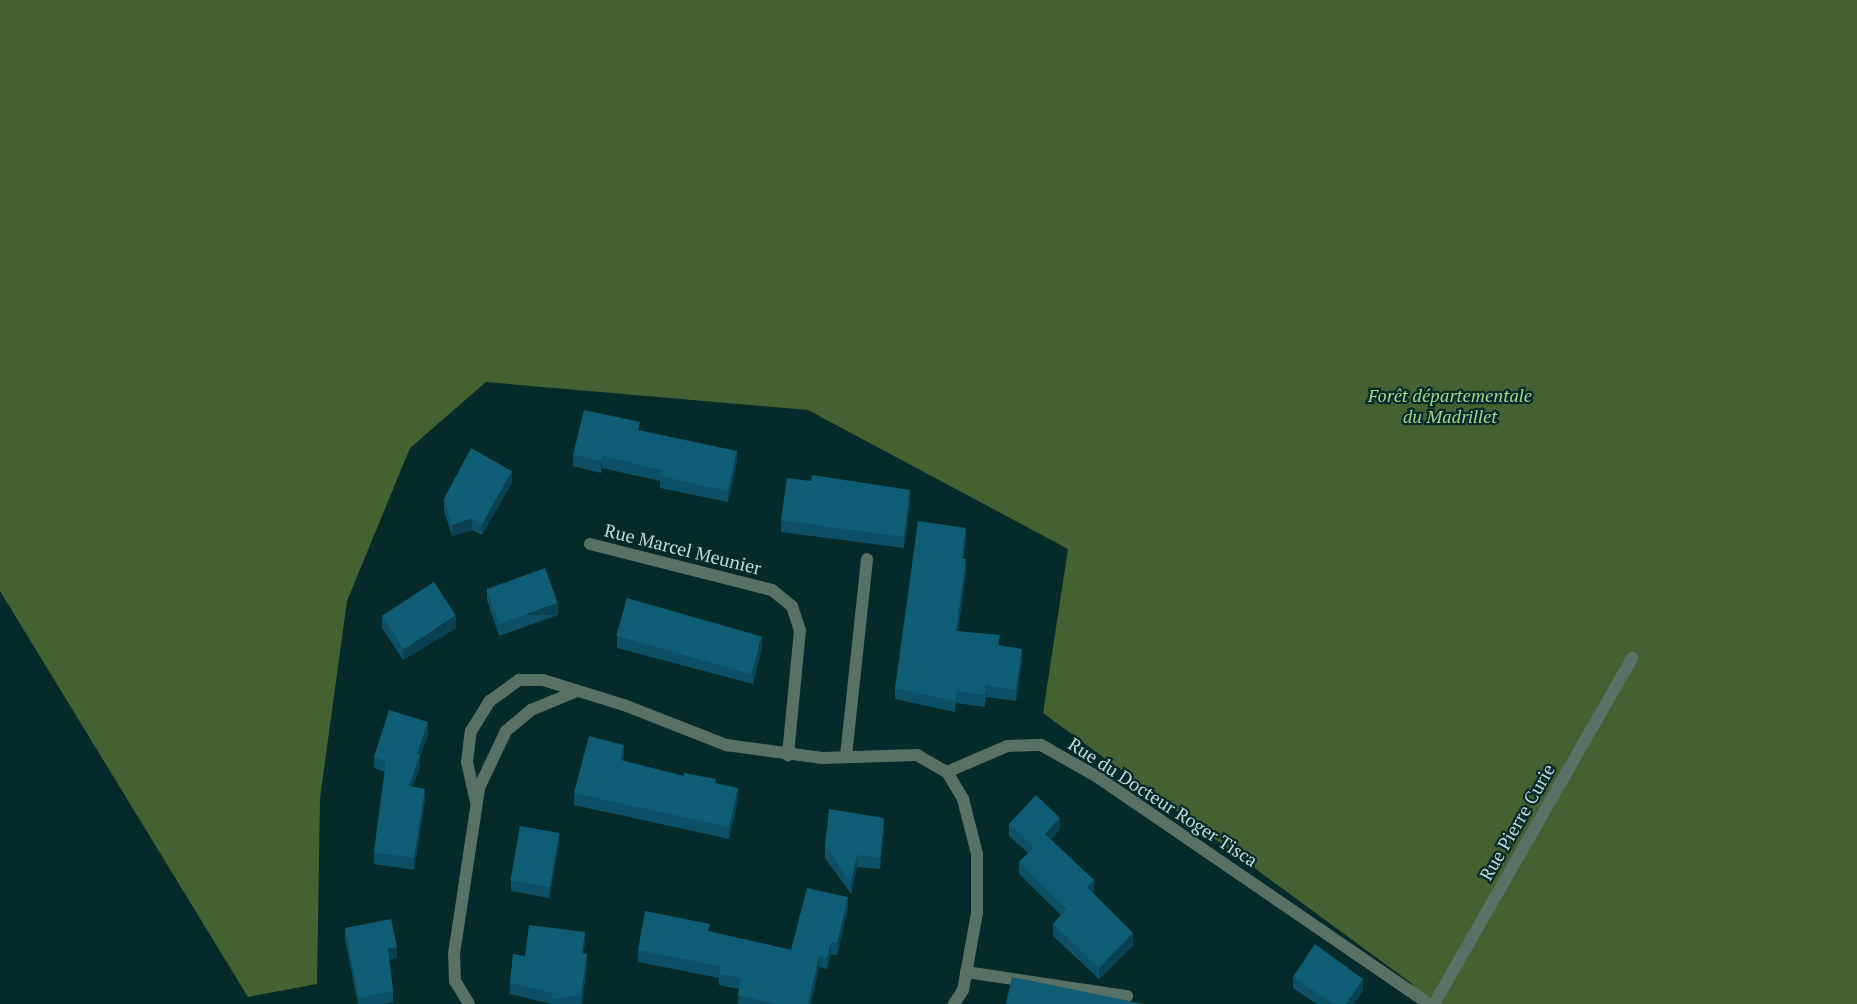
<!DOCTYPE html>
<html>
<head>
<meta charset="utf-8">
<style>
  body { margin:0 }
  #map { position:relative; width:1857px; height:1004px; overflow:hidden; background:#052a2a; font-family:"PT Serif",serif }
  div>[style] { position:absolute }
  [style*='--x'] { left:calc(var(--x)*1px); top:calc(var(--y)*1px); width:calc(var(--w)*1px); rotate:calc(var(--a)*1deg) }
  .forest>* { inset:0; background:#446132 }
  .service>* { height:12px; margin:-6px; padding:0 6px; transform-origin:6px; border-radius:6px; background:#577165 }
  .minor>* { height:12px; margin:-6px; padding:0 6px; transform-origin:6px; border-radius:6px; background:#577165 }
  .wall>* { inset:0; background:#0d5065 }
  .shaded-wall>* { inset:0; background:#0a4152; transform-origin:0 0 }
  .building>* { inset:0; background:#0f5d75; transform-origin:0 0 }
  span { translate:-50% -50%; white-space:nowrap; text-align:center; line-height:1.15; -webkit-text-stroke:4.5px #052a2a; paint-order:stroke }
  .park-label { font-size:18px; color:#a6d58c; font-style:italic }
  .street-label { font-size:18px; color:#c2d9d8 }
</style>
</head>
<body>
<div id="map">
  <div class="forest">
    <div style="clip-path:polygon(0 0,1857px 0,1857px 1004px,1424px 1004px,1411px 983px,1043px 713px,1068px 549px,808px 410px,486px 382px,410px 448px,347px 601px,320px 798px,317px 984px,248px 997px,0 591px)"></div>
  </div>
  <div class="service">
    <div style="--x:846;--y:756;--w:198;--a:-83.9"></div>
  </div>
  <div class="minor">
    <div style="--x:590;--y:544;--w:188;--a:14.2"></div>
    <div style="--x:772;--y:590;--w:26;--a:39"></div>
    <div style="--x:792;--y:606;--w:25;--a:72"></div>
    <div style="--x:800;--y:630;--w:126;--a:95.5"></div>
    <div style="--x:947;--y:772;--w:65;--a:-23.4"></div>
    <div style="--x:1007;--y:746;--w:34;--a:-2"></div>
    <div style="--x:1041;--y:745;--w:63;--a:29.4"></div>
    <div style="--x:1096;--y:776;--w:404;--a:34.4"></div>
    <div style="--x:947;--y:772;--w:31;--a:59"></div>
    <div style="--x:963;--y:799;--w:57;--a:75.7"></div>
    <div style="--x:977;--y:854;--w:59;--a:90"></div>
    <div style="--x:977;--y:913;--w:78;--a:100.3"></div>
    <div style="--x:963;--y:990;--w:17;--a:123"></div>
    <div style="--x:476;--y:802;--w:41;--a:-102.7"></div>
    <div style="--x:467;--y:762;--w:31;--a:-83"></div>
    <div style="--x:471;--y:731;--w:36;--a:-58"></div>
    <div style="--x:490;--y:701;--w:36;--a:-36"></div>
    <div style="--x:519;--y:680;--w:24;--a:0"></div>
    <div style="--x:543;--y:680;--w:85;--a:17.2"></div>
    <div style="--x:624;--y:705;--w:110;--a:21.4"></div>
    <div style="--x:726;--y:745;--w:97;--a:7.7"></div>
    <div style="--x:822;--y:758;--w:95;--a:-1.8"></div>
    <div style="--x:917;--y:755;--w:34;--a:30"></div>
    <div style="--x:966;--y:972;--w:163;--a:8.5"></div>
    <div style="--x:469;--y:1004;--w:27;--a:-121"></div>
    <div style="--x:455;--y:981;--w:27;--a:-92"></div>
    <div style="--x:454;--y:954;--w:168;--a:-81.4"></div>
    <div style="--x:479;--y:788;--w:63;--a:-64.7"></div>
    <div style="--x:506;--y:731;--w:33;--a:-40"></div>
    <div style="--x:531;--y:710;--w:50;--a:-22.4"></div>
    <div style="--x:1434;--y:1004;--w:399;--a:-60.2"></div>
  </div>
  <div class="wall">
    <div style="clip-path:polygon(640px 431px,737px 462px,728px 502px,660px 488px,660px 481px,602px 468px,601px 473px,573px 466px,573px 455px)"></div>
    <div style="clip-path:polygon(512px 482px,482px 535px,472px 530px,452px 536px,444px 511px,444px 499px)"></div>
    <div style="clip-path:polygon(910px 502px,904px 548px,781px 532px,781px 520px)"></div>
    <div style="clip-path:polygon(966px 539px,963px 559px,966px 571px,958px 631px,1000px 645px,1022px 660px,1016px 701px,986px 697px,985px 707px,956px 703px,955px 712px,895px 699px,895px 688px)"></div>
    <div style="clip-path:polygon(487px 589px,558px 615px,499px 636px,487px 600px)"></div>
    <div style="clip-path:polygon(382px 616px,456px 628px,403px 660px,382px 628px)"></div>
    <div style="clip-path:polygon(617px 636px,762px 647px,753px 684px,617px 648px)"></div>
    <div style="clip-path:polygon(428px 734px,420px 757px,420px 766px,412px 787px,425px 800px,414px 870px,374px 864px,374px 852px,385px 772px,374px 768px,374px 757px)"></div>
    <div style="clip-path:polygon(624px 757px,623px 761px,684px 776px,738px 800px,729px 839px,574px 805px,574px 793px)"></div>
    <div style="clip-path:polygon(1009px 824px,1060px 829px,1051px 840px,1094px 891px,1092px 893px,1133px 945px,1099px 979px,1053px 936px,1053px 924px,1061px 915px,1019px 874px,1019px 862px,1028px 853px,1009px 836px)"></div>
    <div style="clip-path:polygon(884px 830px,880px 869px,857px 867px,851px 894px,825px 858px,825px 846px)"></div>
    <div style="clip-path:polygon(559px 844px,549px 898px,511px 891px,511px 880px)"></div>
    <div style="clip-path:polygon(848px 908px,837px 955px,831px 954px,827px 969px,819px 967px,811px 1004px,738px 1004px,739px 989px,719px 985px,719px 978px,638px 962px,638px 950px,710px 932px,791px 950px)"></div>
    <div style="clip-path:polygon(345px 928px,397px 958px,389px 960px,393px 991px,393px 1002px,385px 1004px,358px 1004px,345px 939px)"></div>
    <div style="clip-path:polygon(585px 943px,583px 953px,587px 965px,582px 1004px,551px 1004px,510px 994px,510px 983px,525px 956px)"></div>
    <div style="clip-path:polygon(1293px 977px,1363px 990px,1354px 1004px,1317px 1004px,1293px 988px)"></div>
  </div>
  <div class="shaded-wall">
    <div style="clip-path:polygon(737px 451px,737px 462px,728px 502px,728px 491px)"></div>
    <div style="clip-path:polygon(602px 456px,602px 468px,601px 473px,601px 461px)"></div>
    <div style="clip-path:polygon(512px 471px,512px 482px,482px 535px,482px 524px)"></div>
    <div style="clip-path:polygon(910px 490px,910px 502px,904px 548px,904px 537px)"></div>
    <div style="clip-path:polygon(472px 518px,472px 530px,452px 536px,452px 525px)"></div>
    <div style="clip-path:polygon(966px 528px,966px 539px,962px 570px,962px 558px)"></div>
    <div style="clip-path:polygon(966px 559px,966px 571px,956px 642px,956px 631px)"></div>
    <div style="left:558px;top:603px;width:12px;height:63px;rotate:90deg"></div>
    <div style="clip-path:polygon(456px 616px,456px 628px,403px 660px,403px 649px)"></div>
    <div style="clip-path:polygon(762px 636px,762px 647px,753px 684px,753px 672px)"></div>
    <div style="clip-path:polygon(1022px 649px,1022px 660px,1016px 701px,1016px 690px)"></div>
    <div style="clip-path:polygon(986px 685px,986px 697px,985px 707px,985px 695px)"></div>
    <div style="clip-path:polygon(428px 722px,428px 734px,420px 757px,420px 766px,409px 798px,409px 786px,417px 754px)"></div>
    <div style="clip-path:polygon(624px 745px,624px 757px,621px 772px,621px 760px)"></div>
    <div style="clip-path:polygon(738px 788px,738px 800px,729px 839px,729px 827px)"></div>
    <div style="clip-path:polygon(425px 789px,425px 800px,414px 870px,414px 858px)"></div>
    <div style="clip-path:polygon(884px 818px,884px 830px,880px 869px,880px 858px)"></div>
    <div style="clip-path:polygon(1060px 818px,1060px 829px,1045px 846px,1045px 834px)"></div>
    <div style="clip-path:polygon(559px 833px,559px 844px,549px 898px,549px 887px)"></div>
    <div style="clip-path:polygon(857px 855px,857px 867px,851px 894px,851px 882px)"></div>
    <div style="clip-path:polygon(1094px 880px,1094px 891px,1087px 899px,1087px 887px)"></div>
    <div style="clip-path:polygon(848px 897px,848px 908px,837px 955px,837px 943px)"></div>
    <div style="clip-path:polygon(585px 932px,585px 943px,582px 964px,582px 953px)"></div>
    <div style="clip-path:polygon(1133px 933px,1133px 945px,1099px 979px,1099px 968px)"></div>
    <div style="clip-path:polygon(831px 942px,831px 954px,827px 969px,827px 958px)"></div>
    <div style="clip-path:polygon(397px 947px,397px 958px,388px 960px,388px 949px)"></div>
    <div style="clip-path:polygon(587px 954px,587px 965px,581px 1004px,581px 995px)"></div>
    <div style="clip-path:polygon(819px 956px,819px 967px,811px 1004px,808px 1004px)"></div>
    <div style="clip-path:polygon(1363px 979px,1363px 990px,1354px 1004px,1346px 1004px)"></div>
  </div>
  <div class="building">
    <div style="clip-path:polygon(584px 410px,640px 422px,638px 430px,737px 451px,728px 491px,660px 476px,662px 470px,602px 456px,601px 461px,573px 455px)"></div>
    <div style="clip-path:polygon(471px 448px,512px 471px,482px 524px,472px 518px,452px 525px,444px 499px)"></div>
    <div style="clip-path:polygon(812px 475px,910px 490px,904px 537px,781px 520px,787px 478px,811px 481px)"></div>
    <div style="clip-path:polygon(918px 521px,966px 528px,962px 558px,966px 559px,956px 631px,1000px 635px,998px 645px,1022px 649px,1016px 690px,986px 685px,985px 695px,956px 691px,955px 701px,895px 688px)"></div>
    <div style="left:545px;top:568px;width:37px;height:62px;rotate:70deg"></div>
    <div style="left:434px;top:582px;width:40px;height:62px;rotate:57deg"></div>
    <div style="left:627px;top:598px;width:140px;height:39px;rotate:16deg"></div>
    <div style="clip-path:polygon(389px 710px,428px 722px,417px 754px,420px 755px,409px 786px,425px 789px,414px 858px,374px 852px,386px 761px,374px 757px)"></div>
    <div style="clip-path:polygon(589px 736px,624px 745px,621px 760px,684px 776px,684px 773px,716px 779px,715px 783px,738px 788px,729px 827px,574px 793px)"></div>
    <div style="clip-path:polygon(1036px 795px,1060px 818px,1045px 834px,1094px 880px,1087px 887px,1133px 933px,1099px 968px,1053px 924px,1067px 909px,1019px 862px,1034px 847px,1009px 824px)"></div>
    <div style="clip-path:polygon(829px 809px,884px 818px,880px 858px,857px 855px,851px 882px,825px 846px)"></div>
    <div style="left:520px;top:826px;width:40px;height:55px;rotate:10deg"></div>
    <div style="clip-path:polygon(807px 888px,848px 897px,837px 943px,831px 942px,827px 958px,819px 956px,808px 1004px,775px 1004px,738px 995px,741px 978px,719px 974px,720px 966px,638px 950px,645px 911px,710px 924px,708px 931px,791px 950px)"></div>
    <div style="clip-path:polygon(391px 919px,397px 947px,388px 949px,393px 991px,359px 998px,345px 928px)"></div>
    <div style="clip-path:polygon(529px 925px,585px 932px,582px 953px,587px 954px,581px 995px,552px 999px,553px 993px,510px 983px,513px 954px,525px 956px)"></div>
    <div style="clip-path:polygon(1315px 944px,1363px 979px,1346px 1004px,1334px 1004px,1293px 977px)"></div>
    <div style="clip-path:polygon(1012px 977px,1144px 1004px,1006px 1004px)"></div>
  </div>
  <div class="park-label">
    <span style="left:1450px;top:406px">Forêt départementale<br>du Madrillet</span>
  </div>
  <div class="street-label">
    <span style="left:683px;top:549px;rotate:14deg">Rue Marcel Meunier</span>
    <span style="left:1163px;top:802px;rotate:33deg">Rue du Docteur Roger Tisca</span>
    <span style="left:1517px;top:822px;rotate:-60deg">Rue Pierre Curie</span>
  </div>
</div>
</body>
</html>
